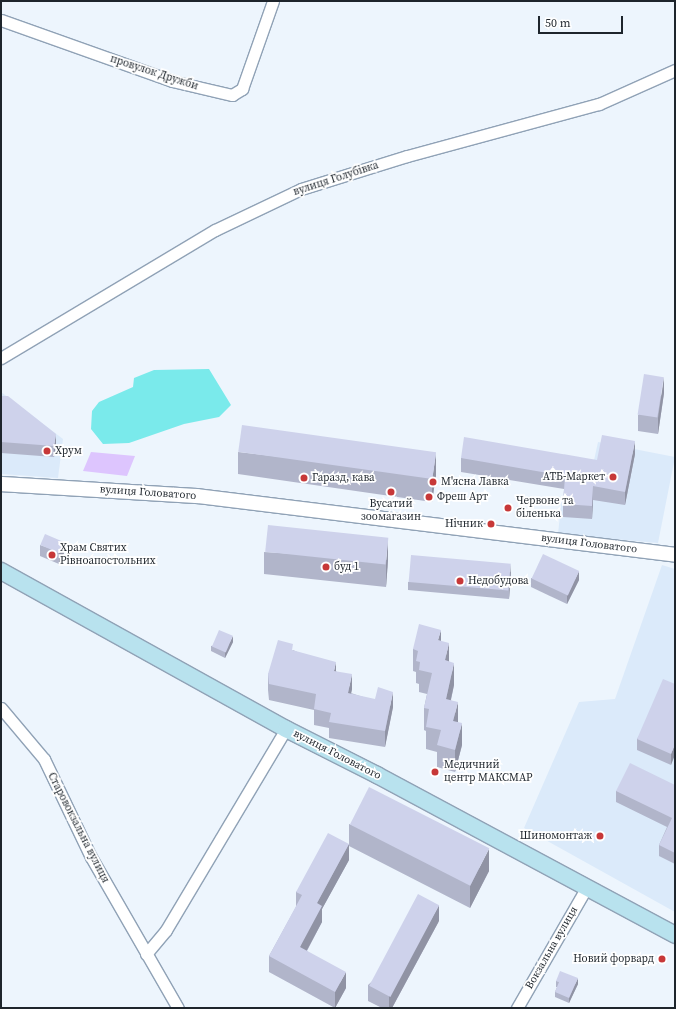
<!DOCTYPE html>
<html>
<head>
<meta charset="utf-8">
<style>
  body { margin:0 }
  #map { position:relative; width:676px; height:1009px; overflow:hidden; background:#edf5fd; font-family:"Source Serif 4",serif }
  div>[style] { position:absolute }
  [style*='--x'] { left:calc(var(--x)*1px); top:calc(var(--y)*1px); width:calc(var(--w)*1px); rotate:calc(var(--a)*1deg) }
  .built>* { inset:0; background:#dbeafa }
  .green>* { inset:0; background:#ddc5fe }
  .water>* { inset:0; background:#7aeaeb }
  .roads { filter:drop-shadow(1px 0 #90a2b6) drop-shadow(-1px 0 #90a2b6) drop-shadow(0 1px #90a2b6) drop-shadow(0 -1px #90a2b6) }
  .minor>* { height:11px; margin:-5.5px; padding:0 5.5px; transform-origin:5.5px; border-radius:5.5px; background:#fff }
  .tertiary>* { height:14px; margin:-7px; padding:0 7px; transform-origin:7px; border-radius:7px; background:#fff }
  .secondary>* { height:16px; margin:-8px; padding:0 8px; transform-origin:8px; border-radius:8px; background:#b8e2ee }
  .wall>* { inset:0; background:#b1b5ca }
  .shaded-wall>* { inset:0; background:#9093a4 }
  .building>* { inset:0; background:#ced2eb; transform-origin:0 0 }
  .dots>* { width:11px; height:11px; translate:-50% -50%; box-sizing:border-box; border:2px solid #fff; border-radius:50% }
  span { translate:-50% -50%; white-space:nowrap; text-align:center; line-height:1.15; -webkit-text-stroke:3.5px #fff; paint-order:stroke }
  .street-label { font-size:11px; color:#1e252c }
  .poi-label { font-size:11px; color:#1e252c }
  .left { translate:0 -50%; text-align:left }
  .right { translate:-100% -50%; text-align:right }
  .frame { position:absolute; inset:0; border:2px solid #1e252c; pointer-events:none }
  .scale { position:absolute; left:538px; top:16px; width:85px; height:18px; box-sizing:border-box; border:2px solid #1e252c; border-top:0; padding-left:5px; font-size:12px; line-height:14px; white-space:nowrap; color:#1e252c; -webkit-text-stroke:3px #fff; paint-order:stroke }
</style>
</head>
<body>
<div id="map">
  <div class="built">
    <div style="clip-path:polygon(1px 392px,63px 439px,58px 478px,1px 474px)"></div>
    <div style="clip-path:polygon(598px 442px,675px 457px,658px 543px,558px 534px,562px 497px,586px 497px)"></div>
    <div style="clip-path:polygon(662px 565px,675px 569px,675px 912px,524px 828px,579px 702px,615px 699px)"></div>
  </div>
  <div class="green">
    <div style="clip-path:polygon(91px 452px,135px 456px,127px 476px,83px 471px)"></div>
  </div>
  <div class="water">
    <div style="clip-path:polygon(209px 369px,231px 405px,219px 417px,184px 424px,129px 443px,103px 444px,91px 429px,92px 411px,99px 402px,133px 387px,134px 378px,154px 370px)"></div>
  </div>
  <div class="roads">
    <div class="minor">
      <div style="--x:1;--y:20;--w:182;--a:19.6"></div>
      <div style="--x:172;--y:81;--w:62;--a:13.1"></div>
      <div style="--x:232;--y:95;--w:12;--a:-31"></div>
      <div style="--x:242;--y:89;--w:93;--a:-70.6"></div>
      <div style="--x:1;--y:358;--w:249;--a:-30.9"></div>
      <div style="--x:215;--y:230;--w:95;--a:-25.5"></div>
      <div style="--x:301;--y:189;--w:111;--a:-17.3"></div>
      <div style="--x:407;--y:156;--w:199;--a:-15.2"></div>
      <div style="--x:599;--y:104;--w:83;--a:-24.1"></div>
      <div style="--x:1;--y:708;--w:67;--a:49.9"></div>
      <div style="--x:44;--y:759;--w:109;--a:64.4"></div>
      <div style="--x:91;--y:857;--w:174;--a:60.1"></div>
      <div style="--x:146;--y:954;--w:31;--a:-50"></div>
      <div style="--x:166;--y:930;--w:234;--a:-59.2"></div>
      <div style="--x:517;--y:1008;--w:140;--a:-60"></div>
    </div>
    <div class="tertiary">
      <div style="--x:1;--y:484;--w:196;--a:3.5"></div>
      <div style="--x:197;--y:496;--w:482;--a:7"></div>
    </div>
    <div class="secondary">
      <div style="--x:1;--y:571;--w:326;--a:29"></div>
      <div style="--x:286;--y:729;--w:102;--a:26.8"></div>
      <div style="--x:377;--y:775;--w:338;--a:28.2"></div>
    </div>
  </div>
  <div class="wall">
    <div style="clip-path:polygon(664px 393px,658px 434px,638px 431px,638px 415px)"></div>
    <div style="clip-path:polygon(1px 396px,56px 445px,54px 457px,1px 453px)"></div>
    <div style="clip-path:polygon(238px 452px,436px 475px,432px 502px,238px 474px)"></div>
    <div style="clip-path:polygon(635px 454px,625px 505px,593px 500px,592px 519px,563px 517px,563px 504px,564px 489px,461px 472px,461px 458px,597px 460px)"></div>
    <div style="clip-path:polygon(40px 545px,64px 553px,59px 564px,40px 556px)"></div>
    <div style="clip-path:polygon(264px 552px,388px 560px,386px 587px,264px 574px)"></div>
    <div style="clip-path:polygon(511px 572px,509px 599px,408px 590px,408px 582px)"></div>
    <div style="clip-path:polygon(531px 578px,579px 580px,567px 604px,531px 587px)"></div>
    <div style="clip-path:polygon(441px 641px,449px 661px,454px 685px,451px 700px,458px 722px,462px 745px,455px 772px,437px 767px,437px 752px,426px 749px,426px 731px,424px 730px,424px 708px,427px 694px,419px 692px,419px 684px,416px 683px,416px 672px,413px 671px,413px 649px)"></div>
    <div style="clip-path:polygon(233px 642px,225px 658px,211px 651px,211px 646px)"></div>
    <div style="clip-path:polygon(293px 650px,336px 671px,352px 689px,351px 693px,393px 707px,385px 747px,329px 738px,329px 728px,314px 725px,314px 710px,269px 700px,268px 690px,268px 674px)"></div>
    <div style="clip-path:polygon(675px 684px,671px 765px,637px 750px,637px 739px)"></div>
    <div style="clip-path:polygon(675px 785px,675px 864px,659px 856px,659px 845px,667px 827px,616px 802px,616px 791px)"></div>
    <div style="clip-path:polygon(349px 824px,489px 871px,470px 908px,349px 846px,349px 860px,322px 909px,322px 922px,307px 951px,346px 988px,335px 1008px,269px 972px,269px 956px,296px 907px,296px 892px,349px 844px)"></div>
    <div style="clip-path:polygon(439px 921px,392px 1008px,382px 1008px,368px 1001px,368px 985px)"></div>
    <div style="clip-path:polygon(556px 981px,578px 984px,569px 1003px,555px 997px,555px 992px,557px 987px,556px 987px)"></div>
  </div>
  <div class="shaded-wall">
    <div style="clip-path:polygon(664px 377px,664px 393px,658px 434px,658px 418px)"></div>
    <div style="clip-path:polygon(56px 434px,56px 445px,54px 457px,54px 446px)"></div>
    <div style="clip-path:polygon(635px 441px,635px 454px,625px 505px,625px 492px)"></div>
    <div style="clip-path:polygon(436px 453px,436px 475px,432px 502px,432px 480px)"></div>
    <div style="clip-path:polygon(593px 486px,593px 500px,592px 519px,592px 506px)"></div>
    <div style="clip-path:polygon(388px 538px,388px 560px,386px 587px,386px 565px)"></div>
    <div style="clip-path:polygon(64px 542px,64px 553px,59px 564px,59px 553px)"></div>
    <div style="clip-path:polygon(511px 563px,511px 572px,509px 599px,509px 590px)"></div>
    <div style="clip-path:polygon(579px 571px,579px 580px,567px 604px,567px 596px)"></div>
    <div style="clip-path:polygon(441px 630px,441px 652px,438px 640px)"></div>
    <div style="clip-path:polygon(233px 636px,233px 642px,225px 658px,225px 652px)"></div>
    <div style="clip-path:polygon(449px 643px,449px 665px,445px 660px)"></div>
    <div style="clip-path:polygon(336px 662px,336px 677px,334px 671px)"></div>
    <div style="clip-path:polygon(454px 663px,454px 685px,446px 721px,446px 699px)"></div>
    <div style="clip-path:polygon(352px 674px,352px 689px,348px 708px,348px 693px)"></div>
    <div style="clip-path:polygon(393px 692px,393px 707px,385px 747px,385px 731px)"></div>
    <div style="clip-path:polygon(458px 702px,458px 724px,453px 721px)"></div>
    <div style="clip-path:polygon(462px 723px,462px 745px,455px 772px,455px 750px)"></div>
    <div style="clip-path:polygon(675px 744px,675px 755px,671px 765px,671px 754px)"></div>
    <div style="clip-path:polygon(349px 844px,349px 860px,322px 909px,322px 922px,300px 963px,300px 947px,317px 903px)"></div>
    <div style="clip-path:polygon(489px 849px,489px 871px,470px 908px,470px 886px)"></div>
    <div style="clip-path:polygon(439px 905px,439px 921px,392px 1008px,389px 1008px,389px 996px)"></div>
    <div style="clip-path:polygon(346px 972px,346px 988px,335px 1008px,335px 992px)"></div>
    <div style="clip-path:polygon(578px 978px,578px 984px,569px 1003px,569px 998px)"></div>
  </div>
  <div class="building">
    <div style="left:644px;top:374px;width:20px;height:41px;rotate:9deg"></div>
    <div style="clip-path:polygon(1px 396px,8px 396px,56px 434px,54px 446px,1px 442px)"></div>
    <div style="left:242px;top:425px;width:196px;height:27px;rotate:8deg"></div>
    <div style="clip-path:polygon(602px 435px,635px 441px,625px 492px,593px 486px,592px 506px,563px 504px,565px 476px,461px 458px,464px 437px,597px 460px)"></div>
    <div style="left:268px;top:525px;width:121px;height:27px;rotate:6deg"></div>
    <div style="left:45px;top:534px;width:21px;height:12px;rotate:23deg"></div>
    <div style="left:543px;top:554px;width:40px;height:27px;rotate:25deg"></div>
    <div style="left:411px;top:555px;width:100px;height:27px;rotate:5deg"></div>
    <div style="clip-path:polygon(419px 624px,441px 630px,438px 640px,449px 643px,445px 660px,454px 663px,446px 699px,458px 702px,453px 721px,462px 723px,455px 750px,437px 745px,441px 730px,426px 727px,429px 709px,424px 708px,432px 673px,419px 670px,420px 662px,416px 661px,418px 651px,413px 649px)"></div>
    <div style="left:219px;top:630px;width:15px;height:18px;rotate:23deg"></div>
    <div style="clip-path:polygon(278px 640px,293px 644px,292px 650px,336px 662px,334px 671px,352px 674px,348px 693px,375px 699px,378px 687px,393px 692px,385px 731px,329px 722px,331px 713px,314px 709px,316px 694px,269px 684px,268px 674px)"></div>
    <div style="clip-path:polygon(663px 679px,675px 684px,675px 744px,671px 754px,637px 739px)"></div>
    <div style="clip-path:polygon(630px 763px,675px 785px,675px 853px,659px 845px,672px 818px,616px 791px)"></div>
    <div style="left:369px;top:787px;width:135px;height:42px;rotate:27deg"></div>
    <div style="clip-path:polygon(328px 833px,349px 844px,317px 903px,322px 906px,300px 947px,346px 972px,335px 992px,269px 956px,302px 895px,296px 892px)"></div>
    <div style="left:418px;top:894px;width:24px;height:104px;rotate:28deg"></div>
    <div style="clip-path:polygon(560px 971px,578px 978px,569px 998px,555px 992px,559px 982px,556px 981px)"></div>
  </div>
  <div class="dots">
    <div style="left:47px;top:451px;background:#c73838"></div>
    <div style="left:613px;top:477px;background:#c73838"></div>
    <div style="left:304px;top:478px;background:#c73838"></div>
    <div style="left:433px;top:482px;background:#c73838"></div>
    <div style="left:391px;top:492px;background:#c73838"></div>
    <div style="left:429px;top:497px;background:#c73838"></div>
    <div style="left:508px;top:508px;background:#c73838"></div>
    <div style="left:491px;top:524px;background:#c73838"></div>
    <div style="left:52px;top:555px;background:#c73838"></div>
    <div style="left:326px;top:567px;background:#c73838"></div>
    <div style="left:460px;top:581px;background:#c73838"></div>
    <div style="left:435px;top:772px;background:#c73838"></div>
    <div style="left:600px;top:836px;background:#c73838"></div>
    <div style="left:662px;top:959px;background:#c73838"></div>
  </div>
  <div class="street-label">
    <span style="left:154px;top:73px;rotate:18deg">провулок Дружби</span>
    <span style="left:336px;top:179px;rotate:-18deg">вулиця Голубівка</span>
    <span style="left:148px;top:493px;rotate:4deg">вулиця Головатого</span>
    <span style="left:589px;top:544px;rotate:7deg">вулиця Головатого</span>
    <span style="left:337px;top:755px;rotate:27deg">вулиця Головатого</span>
    <span style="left:78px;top:828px;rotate:63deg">Старовокзальна вулиця</span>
    <span style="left:552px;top:948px;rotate:-60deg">Вокзальна вулиця</span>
  </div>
  <div class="poi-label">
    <span class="left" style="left:55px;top:451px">Хрум</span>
    <span class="right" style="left:605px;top:477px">АТБ-Маркет</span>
    <span class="left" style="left:312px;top:478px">Гаразд, кава</span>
    <span class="left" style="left:441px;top:482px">М'ясна Лавка</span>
    <span class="left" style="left:437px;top:497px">Фреш Арт</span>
    <span class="left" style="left:516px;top:508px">Червоне та<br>біленька</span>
    <span style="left:391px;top:511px">Вусатий<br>зоомагазин</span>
    <span class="right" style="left:483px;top:524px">Нічник</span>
    <span class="left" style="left:60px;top:555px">Храм Святих<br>Рівноапостольних</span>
    <span class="left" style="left:334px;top:567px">буд 1</span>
    <span class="left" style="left:468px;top:581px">Недобудова</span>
    <span class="left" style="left:444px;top:772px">Медичний<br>центр МАКСМАР</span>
    <span class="right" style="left:592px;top:836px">Шиномонтаж</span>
    <span class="right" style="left:654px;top:959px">Новий форвард</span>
  </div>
  <div class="frame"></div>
  <div class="scale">50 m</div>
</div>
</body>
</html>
